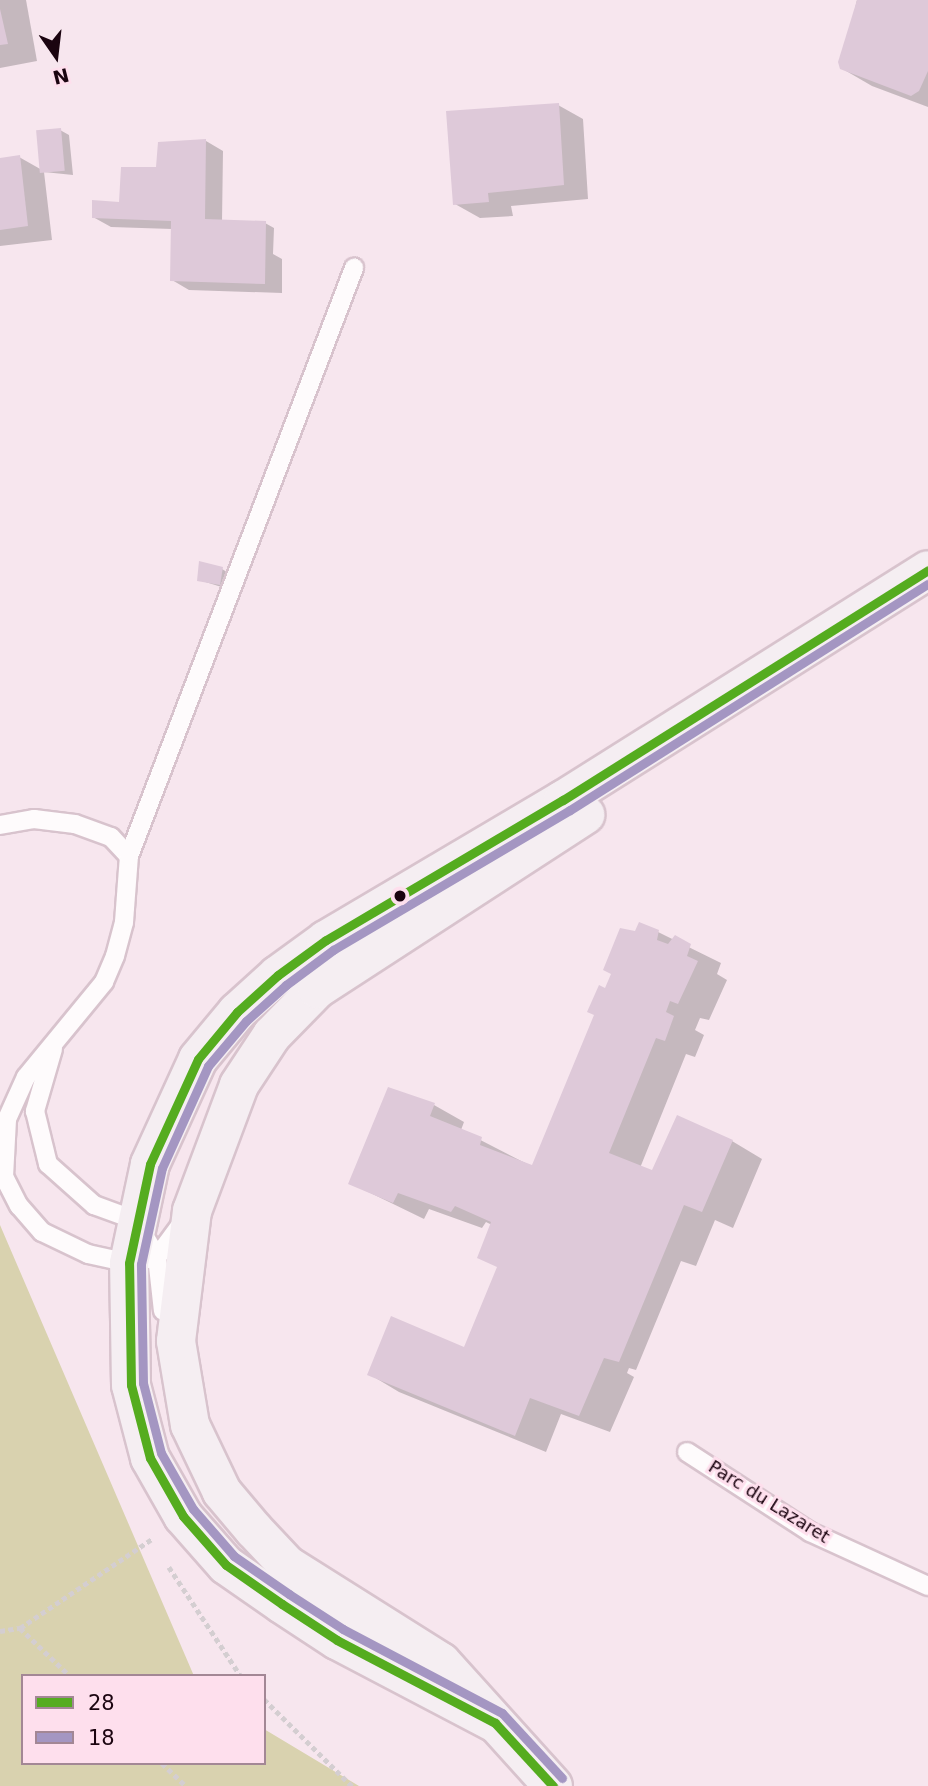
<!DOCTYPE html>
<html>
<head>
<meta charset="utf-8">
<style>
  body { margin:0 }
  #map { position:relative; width:928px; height:1786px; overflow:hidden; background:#f7e6ee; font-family:"DejaVu Sans",sans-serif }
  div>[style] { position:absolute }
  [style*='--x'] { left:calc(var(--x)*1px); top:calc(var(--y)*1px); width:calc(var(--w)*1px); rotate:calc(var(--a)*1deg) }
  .green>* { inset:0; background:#d9d2af }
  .shadow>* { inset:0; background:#0003 }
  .building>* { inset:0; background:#dec9d9; transform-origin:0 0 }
  .path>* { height:4.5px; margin-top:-2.25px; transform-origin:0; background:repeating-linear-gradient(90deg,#d4ced1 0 5px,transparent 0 8.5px) }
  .roads { filter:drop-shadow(2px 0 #d8c3cd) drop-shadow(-2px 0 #d8c3cd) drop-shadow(0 2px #d8c3cd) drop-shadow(0 -2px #d8c3cd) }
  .service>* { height:18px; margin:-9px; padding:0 9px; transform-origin:9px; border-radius:9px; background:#fefbfc }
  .secondary>* { height:38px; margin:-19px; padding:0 19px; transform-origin:19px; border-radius:19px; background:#f5eef2 }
  .bus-1>* { height:9px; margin:-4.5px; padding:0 4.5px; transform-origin:4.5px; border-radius:4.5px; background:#55ac1f }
  .bus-2>* { height:9px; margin:-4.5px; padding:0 4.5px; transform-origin:4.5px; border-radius:4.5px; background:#a496c2 }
  .dots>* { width:19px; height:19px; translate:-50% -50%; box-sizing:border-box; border:4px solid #fedfed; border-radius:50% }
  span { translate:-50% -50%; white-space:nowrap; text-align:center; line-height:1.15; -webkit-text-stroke:6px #fedfed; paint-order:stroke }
  .street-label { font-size:18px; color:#1b0410 }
  .legend { position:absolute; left:21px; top:1674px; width:245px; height:91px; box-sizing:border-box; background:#fedfed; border:2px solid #a38795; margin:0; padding:9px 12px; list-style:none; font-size:21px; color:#1b0410 }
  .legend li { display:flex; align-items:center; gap:14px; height:35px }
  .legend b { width:35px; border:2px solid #a38795 }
  .north { position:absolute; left:21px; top:21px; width:70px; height:70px; -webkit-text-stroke:5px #fedfed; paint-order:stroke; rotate:166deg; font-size:19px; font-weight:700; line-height:28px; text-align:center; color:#1b0410 }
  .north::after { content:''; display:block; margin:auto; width:24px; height:32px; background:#1b0410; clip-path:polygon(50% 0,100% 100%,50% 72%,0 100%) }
</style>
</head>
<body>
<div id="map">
  <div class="green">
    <div style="clip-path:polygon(0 1225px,194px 1676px,23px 1676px,23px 1763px,264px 1763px,264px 1729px,359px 1786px,0 1786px)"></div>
  </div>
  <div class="shadow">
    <div style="clip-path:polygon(0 0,26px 0,37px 61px,0 68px)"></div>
    <div style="clip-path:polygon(857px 0,928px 0,928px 107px,872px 86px,841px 68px)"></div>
    <div style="clip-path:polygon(558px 105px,583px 119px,588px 199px,511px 206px,513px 216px,480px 218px,455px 204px)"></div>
    <div style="clip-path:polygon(60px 130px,69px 135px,73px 175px,44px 172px,52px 240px,0 246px,0 159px,19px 157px,42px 170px)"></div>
    <div style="clip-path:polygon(206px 141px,223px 151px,222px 222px,265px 223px,274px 228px,273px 254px,282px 259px,282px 293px,189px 290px,172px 280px,172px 229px,111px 227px,93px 217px,121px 204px,157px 169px,159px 143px)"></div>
    <div style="clip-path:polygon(222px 569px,230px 574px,228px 589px,199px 580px)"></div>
    <div style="clip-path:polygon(658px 932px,721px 963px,717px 974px,727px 980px,709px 1020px,700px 1018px,695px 1030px,704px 1035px,695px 1057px,686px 1054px,640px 1168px,653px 1173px,732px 1141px,762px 1159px,733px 1228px,715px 1220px,696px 1266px,681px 1261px,636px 1370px,629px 1368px,627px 1373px,634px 1377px,610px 1432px,561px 1414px,546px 1452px,399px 1392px,369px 1374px,465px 1349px,506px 1269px,492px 1225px,486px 1222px,482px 1228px,429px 1209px,424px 1219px,350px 1183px,434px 1105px,464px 1122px,461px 1130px,533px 1167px,606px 990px,636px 934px)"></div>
  </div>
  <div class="building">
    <div style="clip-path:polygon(857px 0,928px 0,928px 71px,919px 91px,911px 96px,840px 69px,838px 62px)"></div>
    <div style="clip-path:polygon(0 9px,8px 44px,0 45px)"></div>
    <div style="clip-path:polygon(559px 103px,564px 185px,488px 193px,489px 202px,453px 205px,446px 111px)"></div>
    <div style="left:61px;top:128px;width:43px;height:25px;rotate:85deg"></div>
    <div style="clip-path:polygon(206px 139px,205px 219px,266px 221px,265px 284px,170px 281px,171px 221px,92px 218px,92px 200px,119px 202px,121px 167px,156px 167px,158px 142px)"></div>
    <div style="clip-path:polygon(20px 155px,28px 226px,0 230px,0 158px)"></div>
    <div style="clip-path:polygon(199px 561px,223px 567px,220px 585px,197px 581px)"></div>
    <div style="clip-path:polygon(639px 922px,659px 930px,657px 940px,668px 944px,675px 935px,691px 944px,687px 956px,698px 961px,678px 1004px,670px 1001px,666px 1012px,674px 1016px,665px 1041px,656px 1038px,609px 1153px,652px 1170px,677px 1115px,733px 1140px,702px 1212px,684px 1205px,619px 1362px,604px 1358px,579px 1416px,530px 1398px,515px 1436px,367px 1375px,391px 1316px,464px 1347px,497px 1267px,477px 1258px,491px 1222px,455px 1206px,451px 1212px,398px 1193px,393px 1203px,348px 1184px,388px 1087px,435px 1103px,430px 1116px,482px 1137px,480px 1145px,532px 1165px,594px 1015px,587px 1012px,599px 985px,605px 988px,611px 974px,603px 970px,620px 928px,635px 931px)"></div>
  </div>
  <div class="path">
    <div style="--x:169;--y:1567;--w:131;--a:56.6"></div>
    <div style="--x:20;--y:1628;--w:69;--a:43.8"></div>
    <div style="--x:0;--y:1631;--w:20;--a:-9"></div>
    <div style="--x:20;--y:1628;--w:159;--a:-34"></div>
    <div style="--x:264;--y:1699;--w:124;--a:44.7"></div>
    <div style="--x:162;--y:1763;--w:33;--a:44"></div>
  </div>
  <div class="roads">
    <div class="service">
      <div style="--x:0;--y:825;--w:35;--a:-10"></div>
      <div style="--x:34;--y:819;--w:41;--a:7"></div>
      <div style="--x:75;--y:824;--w:38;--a:20"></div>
      <div style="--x:111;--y:837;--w:26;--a:47"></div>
      <div style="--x:53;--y:1049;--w:65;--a:106.2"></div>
      <div style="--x:35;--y:1111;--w:55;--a:76.2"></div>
      <div style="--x:48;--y:1164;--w:62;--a:41.7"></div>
      <div style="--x:94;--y:1205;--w:44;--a:20.1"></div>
      <div style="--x:135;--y:1220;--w:43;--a:59.3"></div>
      <div style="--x:157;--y:1257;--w:54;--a:83.7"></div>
      <div style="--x:182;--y:1223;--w:42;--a:126.3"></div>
      <div style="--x:157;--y:1257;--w:29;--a:168"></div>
      <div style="--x:129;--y:1263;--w:42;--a:-167.6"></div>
      <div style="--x:88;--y:1254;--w:51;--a:-154.4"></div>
      <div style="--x:42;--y:1232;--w:35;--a:-131"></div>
      <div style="--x:19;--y:1206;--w:33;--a:-117"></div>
      <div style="--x:4;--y:1177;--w:58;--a:-87"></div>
      <div style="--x:7;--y:1119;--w:46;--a:-65.7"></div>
      <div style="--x:26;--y:1077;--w:123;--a:-50.6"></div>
      <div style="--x:104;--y:982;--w:28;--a:-67"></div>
      <div style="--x:115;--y:956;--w:35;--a:-75"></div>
      <div style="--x:124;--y:922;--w:66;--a:-85.7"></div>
      <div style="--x:129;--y:856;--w:630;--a:-69.06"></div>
      <div style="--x:687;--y:1452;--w:147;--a:33"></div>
      <div style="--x:810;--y:1532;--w:130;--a:24.6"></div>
    </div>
    <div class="secondary">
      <div style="--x:495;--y:1723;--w:178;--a:-152.3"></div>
      <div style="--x:337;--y:1640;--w:66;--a:-146.8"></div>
      <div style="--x:282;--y:1604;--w:68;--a:-145.1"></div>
      <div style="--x:226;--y:1565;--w:65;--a:-131.3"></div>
      <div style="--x:183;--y:1516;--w:67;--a:-119.6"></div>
      <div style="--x:150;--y:1458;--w:75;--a:-104.6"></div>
      <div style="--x:131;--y:1385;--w:122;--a:-90.9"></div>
      <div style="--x:129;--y:1263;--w:101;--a:-78"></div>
      <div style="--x:150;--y:1164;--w:115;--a:-65.4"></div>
      <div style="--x:198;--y:1059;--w:61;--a:-50.3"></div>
      <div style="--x:237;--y:1012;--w:55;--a:-42.1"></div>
      <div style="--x:278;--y:975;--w:59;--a:-36.1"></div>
      <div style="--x:326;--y:940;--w:275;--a:-30.6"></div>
      <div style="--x:563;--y:800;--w:431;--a:-32.2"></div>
      <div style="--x:553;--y:1786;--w:167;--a:-132.1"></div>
      <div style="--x:441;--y:1662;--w:182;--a:-147.8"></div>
      <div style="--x:287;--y:1565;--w:48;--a:-133.3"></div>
      <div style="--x:254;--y:1530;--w:50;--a:-130.1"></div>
      <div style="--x:222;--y:1492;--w:74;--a:-115.5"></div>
      <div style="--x:190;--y:1425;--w:85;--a:-99.5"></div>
      <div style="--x:176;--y:1341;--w:131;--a:-83"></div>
      <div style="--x:192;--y:1211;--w:134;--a:-69.5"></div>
      <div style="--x:239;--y:1085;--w:60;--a:-56.6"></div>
      <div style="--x:272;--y:1035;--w:64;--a:-45.6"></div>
      <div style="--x:317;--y:989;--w:320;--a:-33"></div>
    </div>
  </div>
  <div class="bus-1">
    <div style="--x:553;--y:1786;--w:86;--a:-132.6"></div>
    <div style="--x:495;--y:1723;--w:178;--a:-152.3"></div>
    <div style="--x:337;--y:1640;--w:66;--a:-146.8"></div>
    <div style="--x:282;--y:1604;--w:68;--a:-145.1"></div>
    <div style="--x:226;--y:1565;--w:65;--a:-131.3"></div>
    <div style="--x:183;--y:1516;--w:67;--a:-119.6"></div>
    <div style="--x:150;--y:1458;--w:75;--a:-104.6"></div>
    <div style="--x:131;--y:1385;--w:122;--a:-90.9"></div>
    <div style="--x:129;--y:1263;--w:101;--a:-78"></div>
    <div style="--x:150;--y:1164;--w:115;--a:-65.4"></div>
    <div style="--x:198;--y:1059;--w:61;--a:-50.3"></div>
    <div style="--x:237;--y:1012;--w:55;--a:-42.1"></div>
    <div style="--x:278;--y:975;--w:59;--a:-36.1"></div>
    <div style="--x:326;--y:940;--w:275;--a:-30.6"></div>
    <div style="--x:563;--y:800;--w:431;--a:-32.2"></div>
  </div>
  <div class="bus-2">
    <div style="--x:562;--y:1778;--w:88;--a:-132.7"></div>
    <div style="--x:502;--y:1713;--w:180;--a:-152.2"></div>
    <div style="--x:343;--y:1629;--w:64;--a:-147.1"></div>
    <div style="--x:289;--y:1594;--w:67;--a:-145.4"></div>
    <div style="--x:234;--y:1556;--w:62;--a:-131.1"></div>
    <div style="--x:193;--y:1509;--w:64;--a:-119.7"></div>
    <div style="--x:161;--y:1453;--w:72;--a:-104.4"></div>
    <div style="--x:143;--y:1383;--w:119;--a:-91"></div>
    <div style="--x:141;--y:1264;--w:98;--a:-77.7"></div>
    <div style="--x:162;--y:1168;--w:112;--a:-65.7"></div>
    <div style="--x:208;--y:1066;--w:59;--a:-49.8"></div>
    <div style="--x:246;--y:1021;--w:54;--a:-42"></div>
    <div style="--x:286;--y:985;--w:59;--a:-36.7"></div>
    <div style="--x:333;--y:950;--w:275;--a:-30.6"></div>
    <div style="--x:570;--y:810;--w:423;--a:-32.3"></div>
  </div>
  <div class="dots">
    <div style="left:400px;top:896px;background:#1b0410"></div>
  </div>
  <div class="street-label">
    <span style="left:769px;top:1502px;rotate:32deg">Parc du Lazaret</span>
  </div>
  <ul class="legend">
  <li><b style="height:9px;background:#55ac1f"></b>28</li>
  <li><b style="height:9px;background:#a496c2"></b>18</li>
  </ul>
  <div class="north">N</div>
</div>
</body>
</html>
